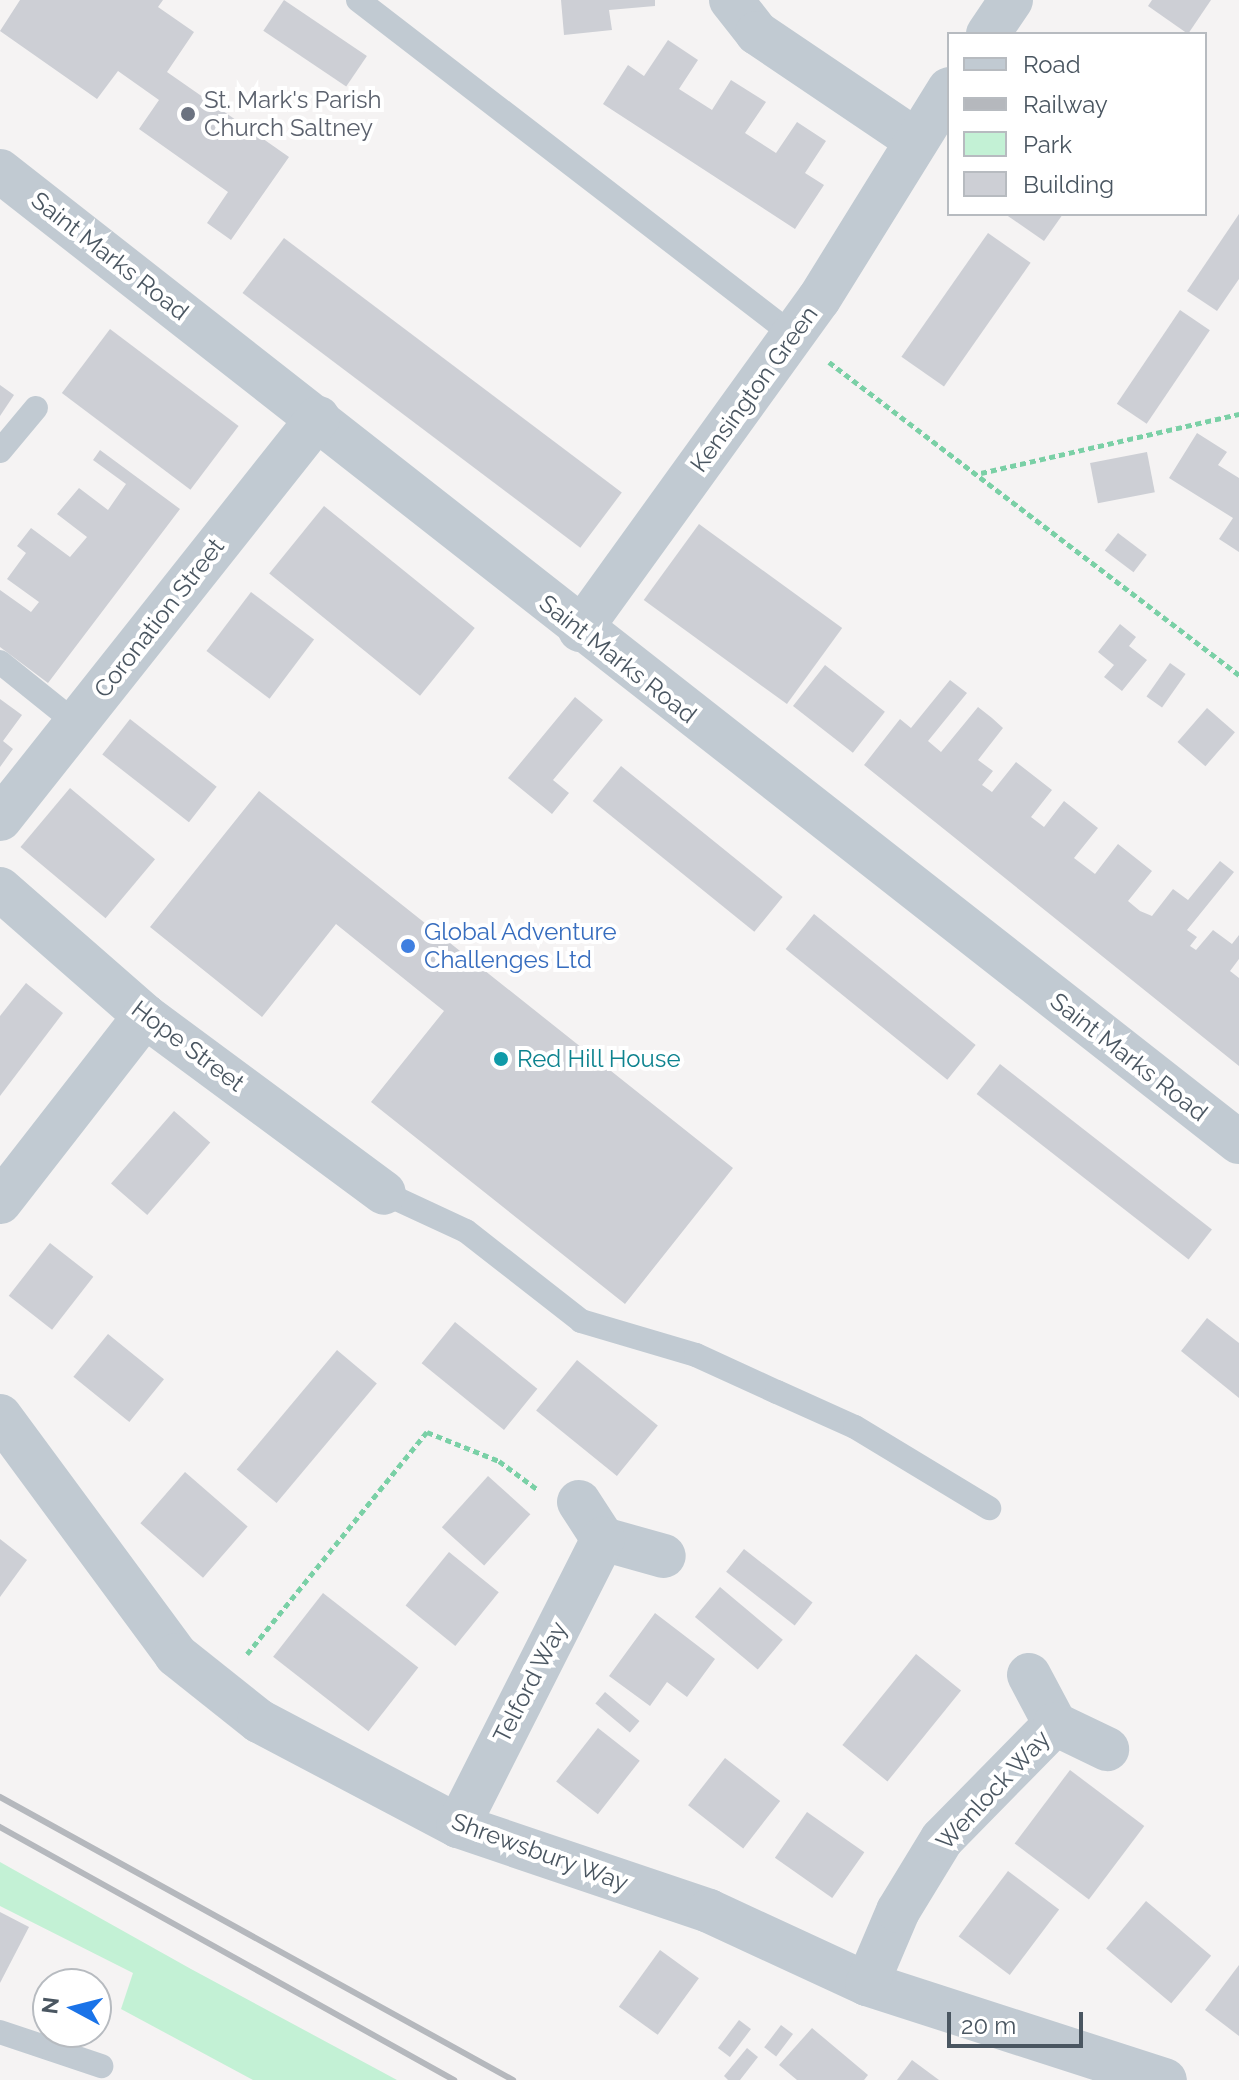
<!DOCTYPE html>
<html>
<head>
<meta charset="utf-8">
<style>
  body { margin:0 }
  #map { position:relative; width:1239px; height:2080px; overflow:hidden; background:#f5f3f3; font-family:Raleway,sans-serif }
  div>[style] { position:absolute }
  [style*='--x'] { left:calc(var(--x)*1px); top:calc(var(--y)*1px); width:calc(var(--w)*1px); rotate:calc(var(--a)*1deg) }
  .green>* { inset:0; background:#c3f1d5 }
  .building>* { inset:0; background:#cdcfd5; transform-origin:0 0 }
  .path>* { height:5px; margin-top:-2.5px; transform-origin:0; background:repeating-linear-gradient(90deg,#7ad0a6 0 6px,transparent 0 10px) }
  .lane>* { height:24px; margin:-12px; padding:0 12px; transform-origin:12px; border-radius:12px; background:#c1cad2 }
  .street>* { height:44px; margin:-22px; padding:0 22px; transform-origin:22px; border-radius:22px; background:#c1cad2 }
  .rail>* { height:6px; margin:-3px; padding:0 3px; transform-origin:3px; border-radius:3px; background:#b5b8bd }
  .dots>* { width:22px; height:22px; translate:-50% -50%; box-sizing:border-box; border:4px solid #fff; border-radius:50% }
  span { translate:-50% -50%; white-space:nowrap; text-align:center; line-height:1.15; -webkit-text-stroke:8px #fff; paint-order:stroke }
  .worship-label { font-size:24px; color:#5b616d }
  .left { translate:0 -50%; text-align:left }
  .street-label { font-size:24px; color:#4a5661 }
  .shop-label { font-size:24px; color:#366cbe }
  .culture-label { font-size:24px; color:#0d838f }
  .legend { position:absolute; left:947px; top:32px; width:260px; height:184px; box-sizing:border-box; background:#fff; border:2px solid #b7bbc0; margin:0; padding:10px 14px; list-style:none; font-size:24px; color:#4a5661 }
  .legend li { display:flex; align-items:center; gap:16px; height:40px }
  .legend b { width:40px; border:2px solid #b7bbc0 }
  .north { position:absolute; left:32px; top:1968px; width:80px; height:80px; box-sizing:border-box; background:#fff; border:2px solid #b7bbc0; border-radius:50%; rotate:277deg; font-size:22px; font-weight:700; line-height:32px; text-align:center; color:#4a5661 }
  .north::after { content:''; display:block; margin:auto; width:28px; height:36px; background:#1a73e8; clip-path:polygon(50% 0,100% 100%,50% 72%,0 100%) }
  .scale { position:absolute; left:947px; top:2012px; width:136px; height:36px; box-sizing:border-box; border:4px solid #4a5661; border-top:0; padding-left:10px; font-size:24px; line-height:28px; white-space:nowrap; color:#4a5661; -webkit-text-stroke:6px #fff; paint-order:stroke }
</style>
</head>
<body>
<div id="map">
  <div class="green">
    <div style="clip-path:polygon(0 1862px,191px 1969px,397px 2080px,253px 2080px,121px 2009px,133px 1973px,0 1906px)"></div>
  </div>
  <div class="building">
    <div style="clip-path:polygon(20px 0,163px 0,158px 7px,194px 32px,167px 72px,289px 157px,231px 240px,207px 223px,228px 192px,139px 129px,159px 100px,118px 71px,97px 99px,0 31px)"></div>
    <div style="left:284px;top:0;width:100px;height:37px;rotate:34deg"></div>
    <div style="clip-path:polygon(561px 0,655px 0,655px 6px,609px 10px,612px 30px,564px 35px)"></div>
    <div style="clip-path:polygon(1152px 0,1211px 0,1188px 34px,1148px 6px)"></div>
    <div style="clip-path:polygon(668px 40px,698px 60px,679px 89px,712px 110px,731px 80px,766px 102px,745px 133px,776px 153px,797px 122px,826px 141px,805px 173px,824px 185px,795px 229px,603px 104px,628px 65px,644px 76px)"></div>
    <div style="clip-path:polygon(1005px 214px,1063px 214px,1044px 241px)"></div>
    <div style="clip-path:polygon(1239px 214px,1239px 279px,1217px 311px,1187px 291px)"></div>
    <div style="left:988px;top:233px;width:52px;height:151px;rotate:35deg"></div>
    <div style="left:284px;top:238px;width:423px;height:69px;rotate:37deg"></div>
    <div style="left:1180px;top:310px;width:36px;height:113px;rotate:34deg"></div>
    <div style="left:110px;top:329px;width:161px;height:80px;rotate:37deg"></div>
    <div style="clip-path:polygon(0 385px,14px 395px,0 416px)"></div>
    <div style="clip-path:polygon(1197px 433px,1227px 452px,1218px 465px,1239px 478px,1239px 552px,1219px 539px,1233px 518px,1169px 478px)"></div>
    <div style="clip-path:polygon(100px 450px,180px 509px,48px 683px,0 647px,0 590px,31px 612px,39px 602px,7px 579px,26px 553px,17px 546px,31px 528px,70px 557px,87px 537px,57px 514px,79px 488px,108px 510px,126px 484px,93px 460px)"></div>
    <div style="left:1147px;top:452px;width:41px;height:58px;rotate:79deg"></div>
    <div style="left:324px;top:506px;width:194px;height:87px;rotate:39deg"></div>
    <div style="left:699px;top:524px;width:177px;height:94px;rotate:36deg"></div>
    <div style="left:1118px;top:533px;width:36px;height:22px;rotate:37deg"></div>
    <div style="left:251px;top:592px;width:79px;height:74px;rotate:37deg"></div>
    <div style="clip-path:polygon(1120px 624px,1136px 637px,1129px 646px,1147px 660px,1122px 691px,1104px 677px,1114px 665px,1098px 652px)"></div>
    <div style="left:1170px;top:663px;width:19px;height:41px;rotate:35deg"></div>
    <div style="left:825px;top:665px;width:76px;height:52px;rotate:38deg"></div>
    <div style="clip-path:polygon(950px 680px,967px 693px,928px 741px,941px 752px,978px 707px,992px 718px,1003px 728px,978px 760px,993px 771px,982px 785px,992px 792px,1016px 762px,1052px 790px,1031px 817px,1044px 827px,1064px 801px,1098px 828px,1074px 858px,1095px 874px,1118px 844px,1152px 871px,1128px 901px,1140px 911px,1152px 916px,1173px 889px,1188px 900px,1220px 861px,1234px 872px,1187px 930px,1197px 937px,1190px 946px,1196px 950px,1213px 930px,1232px 944px,1239px 935px,1239px 959px,1230px 971px,1239px 978px,1239px 1066px,864px 765px,900px 719px,911px 728px)"></div>
    <div style="clip-path:polygon(575px 697px,603px 720px,553px 780px,569px 793px,552px 814px,508px 778px)"></div>
    <div style="clip-path:polygon(0 699px,22px 715px,3px 741px,13px 749px,0 767px)"></div>
    <div style="left:1207px;top:708px;width:37px;height:45px;rotate:41deg"></div>
    <div style="left:130px;top:719px;width:110px;height:45px;rotate:38deg"></div>
    <div style="left:621px;top:766px;width:208px;height:45px;rotate:39deg"></div>
    <div style="left:70px;top:788px;width:111px;height:77px;rotate:40deg"></div>
    <div style="clip-path:polygon(259px 791px,733px 1168px,625px 1304px,371px 1102px,444px 1011px,336px 924px,262px 1017px,150px 927px)"></div>
    <div style="left:814px;top:914px;width:208px;height:45px;rotate:39deg"></div>
    <div style="clip-path:polygon(26px 983px,63px 1013px,0 1096px,0 1016px)"></div>
    <div style="left:1000px;top:1064px;width:269px;height:38px;rotate:38deg"></div>
    <div style="left:174px;top:1111px;width:48px;height:96px;rotate:41deg"></div>
    <div style="left:50px;top:1243px;width:55px;height:67px;rotate:38deg"></div>
    <div style="clip-path:polygon(1207px 1318px,1239px 1343px,1239px 1398px,1181px 1351px)"></div>
    <div style="left:455px;top:1322px;width:106px;height:53px;rotate:39deg"></div>
    <div style="left:108px;top:1334px;width:72px;height:55px;rotate:39deg"></div>
    <div style="left:337px;top:1350px;width:52px;height:156px;rotate:40deg"></div>
    <div style="left:577px;top:1360px;width:104px;height:65px;rotate:39deg"></div>
    <div style="left:185px;top:1472px;width:83px;height:68px;rotate:41deg"></div>
    <div style="left:488px;top:1476px;width:57px;height:69px;rotate:42deg"></div>
    <div style="clip-path:polygon(0 1539px,27px 1560px,0 1597px)"></div>
    <div style="left:744px;top:1549px;width:87px;height:29px;rotate:38deg"></div>
    <div style="left:449px;top:1552px;width:64px;height:69px;rotate:39deg"></div>
    <div style="left:720px;top:1587px;width:82px;height:39px;rotate:40deg"></div>
    <div style="left:323px;top:1593px;width:121px;height:81px;rotate:38deg"></div>
    <div style="clip-path:polygon(655px 1613px,715px 1659px,687px 1697px,667px 1682px,650px 1706px,609px 1676px)"></div>
    <div style="left:916px;top:1654px;width:58px;height:117px;rotate:39deg"></div>
    <div style="left:605px;top:1692px;width:45px;height:15px;rotate:40deg"></div>
    <div style="left:598px;top:1728px;width:53px;height:68px;rotate:38deg"></div>
    <div style="left:725px;top:1758px;width:70px;height:60px;rotate:38deg"></div>
    <div style="left:1070px;top:1770px;width:93px;height:92px;rotate:37deg"></div>
    <div style="left:807px;top:1812px;width:70px;height:56px;rotate:35deg"></div>
    <div style="left:1008px;top:1871px;width:64px;height:82px;rotate:37deg"></div>
    <div style="left:1146px;top:1901px;width:85px;height:62px;rotate:40deg"></div>
    <div style="clip-path:polygon(0 1912px,29px 1927px,0 1983px)"></div>
    <div style="left:660px;top:1950px;width:48px;height:70px;rotate:36deg"></div>
    <div style="clip-path:polygon(1239px 1965px,1239px 2036px,1205px 2010px)"></div>
    <div style="left:739px;top:2020px;width:15px;height:35px;rotate:37deg"></div>
    <div style="left:781px;top:2025px;width:15px;height:28px;rotate:37deg"></div>
    <div style="clip-path:polygon(812px 2028px,868px 2075px,864px 2080px,797px 2080px,779px 2065px)"></div>
    <div style="clip-path:polygon(747px 2048px,758px 2057px,740px 2080px,728px 2080px,724px 2076px)"></div>
    <div style="clip-path:polygon(912px 2060px,939px 2080px,897px 2080px)"></div>
  </div>
  <div class="path">
    <div style="--x:829;--y:362;--w:516;--a:37.36"></div>
    <div style="--x:981;--y:473;--w:265;--a:-12.9"></div>
    <div style="--x:247;--y:1654;--w:286;--a:-51"></div>
    <div style="--x:427;--y:1432;--w:78;--a:21.9"></div>
    <div style="--x:499;--y:1461;--w:47;--a:36.4"></div>
  </div>
  <div class="lane">
    <div style="--x:358;--y:0;--w:549;--a:37.6"></div>
    <div style="--x:0;--y:451;--w:56;--a:-50.1"></div>
    <div style="--x:0;--y:662;--w:97;--a:38.8"></div>
    <div style="--x:384;--y:1193;--w:90;--a:24.9"></div>
    <div style="--x:466;--y:1231;--w:146;--a:38"></div>
    <div style="--x:581;--y:1321;--w:120;--a:16.5"></div>
    <div style="--x:696;--y:1355;--w:89;--a:24.6"></div>
    <div style="--x:777;--y:1392;--w:85;--a:24.2"></div>
    <div style="--x:855;--y:1427;--w:157;--a:31.2"></div>
    <div style="--x:0;--y:2032;--w:107;--a:18.6"></div>
  </div>
  <div class="street">
    <div style="--x:731;--y:0;--w:42;--a:51.8"></div>
    <div style="--x:757;--y:33;--w:189;--a:34"></div>
    <div style="--x:988;--y:34;--w:41;--a:-55.9"></div>
    <div style="--x:0;--y:171;--w:1574;--a:38.09"></div>
    <div style="--x:580;--y:630;--w:408;--a:-54.2"></div>
    <div style="--x:819;--y:299;--w:247;--a:-58.2"></div>
    <div style="--x:0;--y:819;--w:512;--a:-51.58"></div>
    <div style="--x:0;--y:889;--w:193;--a:41.2"></div>
    <div style="--x:145;--y:1016;--w:297;--a:36.5"></div>
    <div style="--x:0;--y:1202;--w:236;--a:-52.1"></div>
    <div style="--x:0;--y:1416;--w:297;--a:53.6"></div>
    <div style="--x:176;--y:1655;--w:106;--a:38.5"></div>
    <div style="--x:259;--y:1721;--w:225;--a:27.8"></div>
    <div style="--x:458;--y:1826;--w:265;--a:18.7"></div>
    <div style="--x:709;--y:1911;--w:174;--a:24.8"></div>
    <div style="--x:867;--y:1984;--w:313;--a:17.9"></div>
    <div style="--x:579;--y:1502;--w:44;--a:57"></div>
    <div style="--x:603;--y:1539;--w:63;--a:15.6"></div>
    <div style="--x:1029;--y:1675;--w:55;--a:62"></div>
    <div style="--x:458;--y:1826;--w:322;--a:-63.2"></div>
    <div style="--x:867;--y:1984;--w:79;--a:-67"></div>
    <div style="--x:898;--y:1911;--w:84;--a:-58.6"></div>
    <div style="--x:942;--y:1839;--w:161;--a:-45.5"></div>
    <div style="--x:1055;--y:1724;--w:58;--a:25.7"></div>
  </div>
  <div class="rail">
    <div style="--x:0;--y:1797;--w:586;--a:28.88"></div>
    <div style="--x:0;--y:1827;--w:520;--a:29.13"></div>
  </div>
  <div class="dots">
    <div style="left:188px;top:114px;background:#6b7280"></div>
    <div style="left:408px;top:946px;background:#3f7fe0"></div>
    <div style="left:501px;top:1059px;background:#0f9aa8"></div>
  </div>
  <div class="worship-label">
    <span class="left" style="left:204px;top:114px">St. Mark's Parish<br>Church Saltney</span>
  </div>
  <div class="street-label">
    <span style="left:110px;top:256px;rotate:38deg">Saint Marks Road</span>
    <span style="left:754px;top:389px;rotate:-54deg">Kensington Green</span>
    <span style="left:159px;top:618px;rotate:-52deg">Coronation Street</span>
    <span style="left:618px;top:659px;rotate:38deg">Saint Marks Road</span>
    <span style="left:188px;top:1046px;rotate:37deg">Hope Street</span>
    <span style="left:1129px;top:1057px;rotate:38deg">Saint Marks Road</span>
    <span style="left:530px;top:1682px;rotate:-63deg">Telford Way</span>
    <span style="left:993px;top:1790px;rotate:-47deg">Wenlock Way</span>
    <span style="left:540px;top:1852px;rotate:20deg">Shrewsbury Way</span>
  </div>
  <div class="shop-label">
    <span class="left" style="left:424px;top:946px">Global Adventure<br>Challenges Ltd</span>
  </div>
  <div class="culture-label">
    <span class="left" style="left:517px;top:1059px">Red Hill House</span>
  </div>
  <ul class="legend">
  <li><b style="height:10px;background:#c1cad2"></b>Road</li>
  <li><b style="height:10px;background:#b5b8bd"></b>Railway</li>
  <li><b style="height:22px;background:#c3f1d5"></b>Park</li>
  <li><b style="height:22px;background:#cdcfd5"></b>Building</li>
  </ul>
  <div class="north">N</div>
  <div class="scale">20 m</div>
</div>
</body>
</html>
